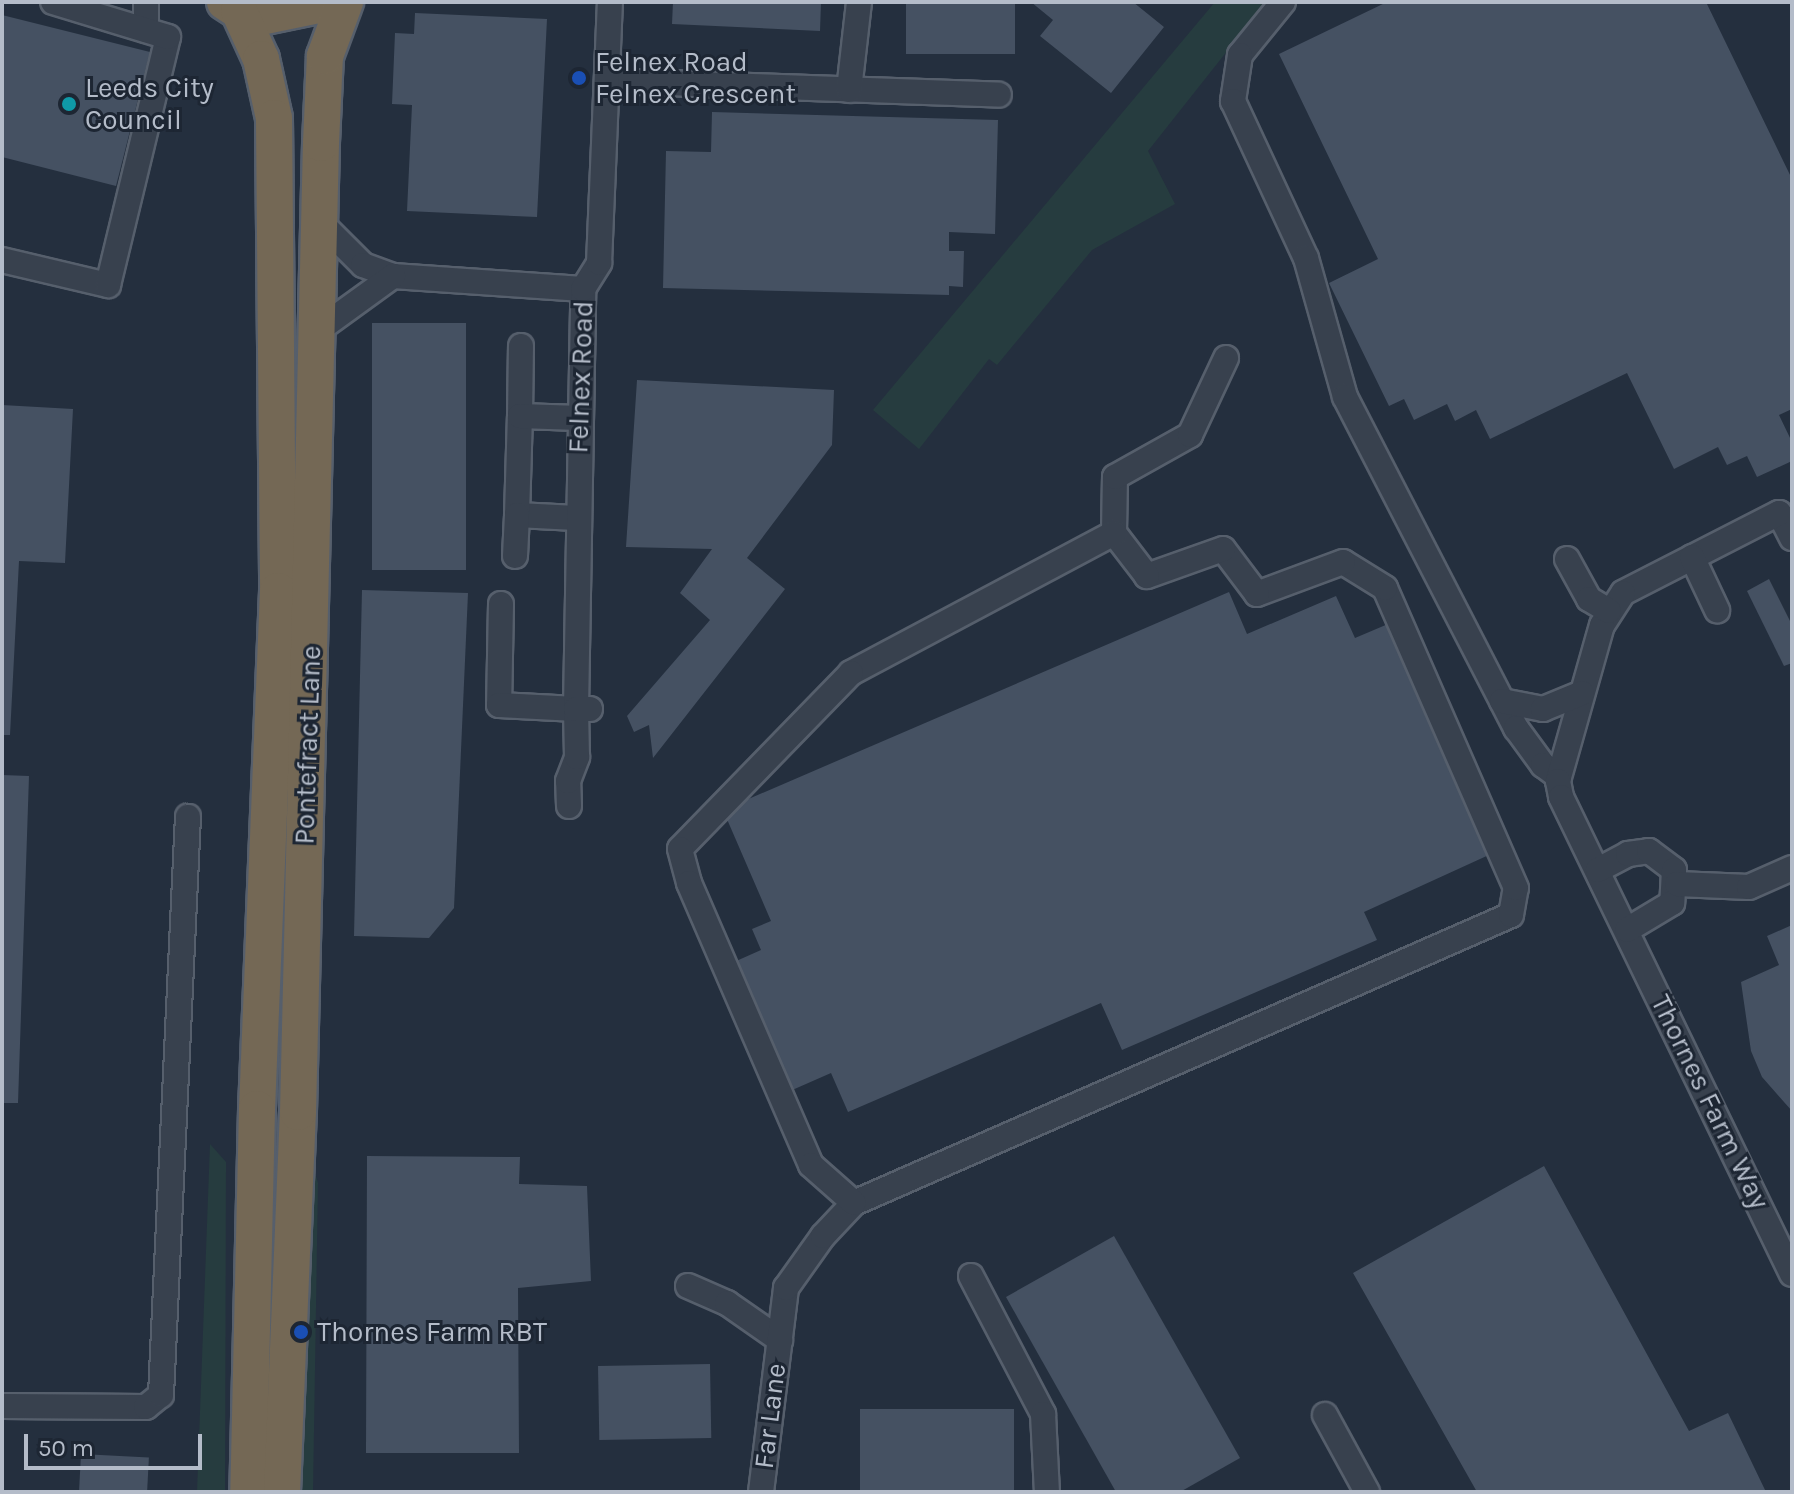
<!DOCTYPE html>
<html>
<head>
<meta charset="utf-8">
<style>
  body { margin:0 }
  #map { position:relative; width:1794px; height:1494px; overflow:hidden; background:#242f3e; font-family:Karla,sans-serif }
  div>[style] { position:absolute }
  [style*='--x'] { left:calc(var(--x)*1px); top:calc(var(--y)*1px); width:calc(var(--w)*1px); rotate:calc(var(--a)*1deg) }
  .green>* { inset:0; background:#263c3f }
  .building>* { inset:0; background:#455162; transform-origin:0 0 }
  .roads { filter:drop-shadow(2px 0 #565f6c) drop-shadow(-2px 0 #565f6c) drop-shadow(0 2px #565f6c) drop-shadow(0 -2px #565f6c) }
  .minor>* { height:24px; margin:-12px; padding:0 12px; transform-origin:12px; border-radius:12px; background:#38414e }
  .highway>* { height:36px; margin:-18px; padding:0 18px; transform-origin:18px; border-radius:18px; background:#746855 }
  .dots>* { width:22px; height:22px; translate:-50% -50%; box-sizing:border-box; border:4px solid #1d2633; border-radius:50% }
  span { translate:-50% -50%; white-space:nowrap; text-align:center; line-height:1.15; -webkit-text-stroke:6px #1d2633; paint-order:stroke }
  .poi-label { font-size:28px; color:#b4bcc9 }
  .left { translate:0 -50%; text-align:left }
  .street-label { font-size:28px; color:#b4bcc9 }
  .frame { position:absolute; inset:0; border:4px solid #b4bcc9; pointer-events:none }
  .scale { position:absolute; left:24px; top:1434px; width:178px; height:36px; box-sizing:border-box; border:4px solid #b4bcc9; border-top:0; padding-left:10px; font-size:24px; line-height:28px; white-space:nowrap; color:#b4bcc9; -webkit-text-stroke:6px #1d2633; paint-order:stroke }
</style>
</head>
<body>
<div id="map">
  <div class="green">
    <div style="clip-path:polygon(1215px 2px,1266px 2px,1148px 151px,1175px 204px,1092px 250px,997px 365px,989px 359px,919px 449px,873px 410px)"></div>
    <div style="clip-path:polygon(210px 1144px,226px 1162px,225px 1492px,197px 1492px)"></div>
    <div style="clip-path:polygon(311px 1161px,318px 1183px,313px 1492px,298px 1492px)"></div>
  </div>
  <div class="building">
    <div style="clip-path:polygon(673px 2px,821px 2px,820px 31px,672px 24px)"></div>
    <div style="left:906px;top:2px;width:109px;height:52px"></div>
    <div style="clip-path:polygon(1031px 2px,1133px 2px,1164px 27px,1111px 93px,1040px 36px,1053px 20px)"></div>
    <div style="clip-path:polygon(1387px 2px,1706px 2px,1792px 179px,1792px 409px,1779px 415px,1792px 442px,1792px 461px,1757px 477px,1747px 456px,1727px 465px,1718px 447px,1674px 469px,1627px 373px,1490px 439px,1476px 410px,1455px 421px,1447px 404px,1414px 420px,1404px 399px,1389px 406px,1329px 283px,1378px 259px,1279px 54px)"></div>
    <div style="clip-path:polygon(415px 13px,547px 19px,537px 217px,407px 211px,412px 105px,392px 104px,395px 33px,414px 34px)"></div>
    <div style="clip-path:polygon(2px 15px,150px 52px,116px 186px,2px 157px)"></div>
    <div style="clip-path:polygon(712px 112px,998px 120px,995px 234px,949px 232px,949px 251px,964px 251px,963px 287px,949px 286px,949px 295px,663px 288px,666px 151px,711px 152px)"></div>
    <div style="left:372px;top:323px;width:94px;height:247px"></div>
    <div style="clip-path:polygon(637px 380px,834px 390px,832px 445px,747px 558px,785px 589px,653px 758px,649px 725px,634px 732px,627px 716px,710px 620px,680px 593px,712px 549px,626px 547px)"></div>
    <div style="clip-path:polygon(2px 405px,73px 409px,65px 563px,19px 561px,10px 735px,2px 735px)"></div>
    <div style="clip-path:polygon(1769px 579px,1792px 625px,1792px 663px,1784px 666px,1747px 591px)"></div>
    <div style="clip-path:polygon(362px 590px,468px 593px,454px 908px,429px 938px,354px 936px)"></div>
    <div style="clip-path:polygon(1229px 592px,1247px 634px,1336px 596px,1355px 638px,1388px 624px,1491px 854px,1364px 912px,1377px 940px,1122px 1050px,1101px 1003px,848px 1112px,831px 1073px,790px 1091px,734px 962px,761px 950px,752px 929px,771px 921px,723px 810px)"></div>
    <div style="clip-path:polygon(2px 775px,29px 776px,18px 1103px,2px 1103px)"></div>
    <div style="clip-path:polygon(1792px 925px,1792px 1111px,1762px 1077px,1751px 1051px,1741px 982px,1779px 965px,1767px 936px)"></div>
    <div style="clip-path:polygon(367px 1156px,520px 1157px,519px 1184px,587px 1186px,591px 1281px,518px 1288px,519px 1453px,366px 1453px)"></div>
    <div style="clip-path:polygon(1544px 1166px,1689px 1431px,1728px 1413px,1766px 1492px,1477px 1492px,1353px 1273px)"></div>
    <div style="clip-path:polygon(1114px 1236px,1240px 1458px,1180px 1492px,1116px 1492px,1006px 1297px)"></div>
    <div style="left:710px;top:1364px;width:74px;height:112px;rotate:89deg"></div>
    <div style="left:860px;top:1409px;width:154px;height:83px"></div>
    <div style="left:81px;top:1454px;width:68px;height:38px;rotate:3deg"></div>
  </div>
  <div class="roads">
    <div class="minor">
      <div style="--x:146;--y:2;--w:28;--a:90"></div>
      <div style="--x:1283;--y:2;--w:68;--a:129.1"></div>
      <div style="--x:1240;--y:55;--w:47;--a:98.7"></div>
      <div style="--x:1233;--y:101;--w:173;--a:65.1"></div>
      <div style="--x:1306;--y:258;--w:144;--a:74.3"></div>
      <div style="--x:1345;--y:397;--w:373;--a:62.7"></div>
      <div style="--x:1516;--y:728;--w:46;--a:53.9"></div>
      <div style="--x:1543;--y:765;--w:20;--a:37"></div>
      <div style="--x:607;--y:81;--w:392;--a:2"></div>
      <div style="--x:849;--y:90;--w:89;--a:-83.5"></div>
      <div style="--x:319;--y:221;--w:62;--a:45"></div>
      <div style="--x:363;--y:265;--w:32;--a:20"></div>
      <div style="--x:393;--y:276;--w:190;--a:3.9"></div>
      <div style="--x:2;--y:260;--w:109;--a:13.3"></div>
      <div style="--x:108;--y:285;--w:255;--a:-76.4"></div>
      <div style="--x:168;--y:37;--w:120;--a:-163.1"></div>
      <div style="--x:317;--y:331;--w:94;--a:-35.9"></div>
      <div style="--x:520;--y:416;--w:70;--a:-89.2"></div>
      <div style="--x:576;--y:518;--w:59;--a:-177.1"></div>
      <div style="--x:517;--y:515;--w:99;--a:-88.3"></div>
      <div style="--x:520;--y:416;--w:59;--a:1.9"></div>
      <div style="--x:1114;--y:533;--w:56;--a:-89"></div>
      <div style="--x:1115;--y:477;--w:86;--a:-29.2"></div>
      <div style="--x:1190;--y:435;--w:85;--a:-64.9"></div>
      <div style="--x:1792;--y:538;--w:28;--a:-117"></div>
      <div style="--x:1779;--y:513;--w:175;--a:152.9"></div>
      <div style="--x:1623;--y:593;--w:38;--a:123"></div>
      <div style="--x:1602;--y:625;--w:162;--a:105.8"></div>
      <div style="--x:1558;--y:781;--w:16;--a:79"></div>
      <div style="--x:1561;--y:797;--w:530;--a:64.16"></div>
      <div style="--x:515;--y:556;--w:41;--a:-87.2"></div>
      <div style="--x:1692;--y:557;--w:59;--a:64.7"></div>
      <div style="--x:1567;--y:559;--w:46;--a:61.2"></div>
      <div style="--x:1589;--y:599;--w:23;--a:31"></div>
      <div style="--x:501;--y:604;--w:101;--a:91.1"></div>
      <div style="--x:499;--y:705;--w:77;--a:3"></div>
      <div style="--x:576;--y:709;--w:420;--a:-89"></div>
      <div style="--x:583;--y:289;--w:31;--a:-58"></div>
      <div style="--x:599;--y:263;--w:261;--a:-87.6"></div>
      <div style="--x:1502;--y:701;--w:42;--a:11"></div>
      <div style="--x:1543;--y:709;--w:42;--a:-22.3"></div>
      <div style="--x:569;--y:806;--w:25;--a:-92"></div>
      <div style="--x:568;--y:781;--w:26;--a:-69"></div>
      <div style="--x:577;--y:757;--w:48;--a:-91.2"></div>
      <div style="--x:576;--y:709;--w:14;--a:0"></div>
      <div style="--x:1598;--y:870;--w:34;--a:-28"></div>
      <div style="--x:1628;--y:854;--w:21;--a:-8"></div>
      <div style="--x:1649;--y:851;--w:31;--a:37"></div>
      <div style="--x:1674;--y:870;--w:33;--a:93"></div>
      <div style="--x:1672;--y:903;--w:52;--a:149"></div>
      <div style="--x:1677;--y:884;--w:72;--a:2.4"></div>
      <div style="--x:1749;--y:887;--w:47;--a:-23.8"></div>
      <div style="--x:971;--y:1276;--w:156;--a:62.4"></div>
      <div style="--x:1043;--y:1414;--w:78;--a:87.1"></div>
      <div style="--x:688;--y:1286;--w:43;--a:23.6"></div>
      <div style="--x:727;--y:1303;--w:65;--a:34.9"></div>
      <div style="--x:2;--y:1406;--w:144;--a:0.4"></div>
      <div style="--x:146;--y:1407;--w:19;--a:-39"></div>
      <div style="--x:161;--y:1395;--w:579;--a:-87.33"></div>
      <div style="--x:1325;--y:1415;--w:88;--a:61.4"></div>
      <div style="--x:761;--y:1492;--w:206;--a:-83"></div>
      <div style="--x:786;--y:1288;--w:64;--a:-54.6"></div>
      <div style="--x:823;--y:1236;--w:45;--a:-46.8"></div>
      <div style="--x:854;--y:1203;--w:717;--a:-23.67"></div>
      <div style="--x:1511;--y:915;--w:27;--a:-80"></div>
      <div style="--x:1516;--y:888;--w:327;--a:-113.6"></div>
      <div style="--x:1385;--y:588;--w:49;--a:-148.2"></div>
      <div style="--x:1343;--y:562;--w:92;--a:159.6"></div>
      <div style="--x:1257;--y:594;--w:56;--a:-127.1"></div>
      <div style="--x:1223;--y:549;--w:81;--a:160.4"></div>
      <div style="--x:1147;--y:576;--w:54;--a:-127.5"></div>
      <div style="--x:1114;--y:533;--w:298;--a:152"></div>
      <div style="--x:851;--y:673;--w:245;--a:134.2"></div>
      <div style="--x:680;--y:849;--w:35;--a:75"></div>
      <div style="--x:689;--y:883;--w:307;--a:66.6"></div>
      <div style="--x:811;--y:1165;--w:57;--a:41.5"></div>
    </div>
    <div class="highway">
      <div style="--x:225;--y:2;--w:17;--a:33"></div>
      <div style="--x:239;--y:11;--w:27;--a:10"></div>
      <div style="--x:266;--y:16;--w:68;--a:-11.8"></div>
      <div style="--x:239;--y:11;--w:53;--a:65.4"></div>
      <div style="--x:261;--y:59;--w:60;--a:77.6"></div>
      <div style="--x:274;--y:118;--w:473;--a:89.5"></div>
      <div style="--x:278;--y:591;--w:518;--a:92.32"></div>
      <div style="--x:257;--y:1109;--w:383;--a:91.3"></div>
      <div style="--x:282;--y:1492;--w:380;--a:-87.6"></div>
      <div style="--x:298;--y:1112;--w:969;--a:-88.64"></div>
      <div style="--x:321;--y:143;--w:87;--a:-87.4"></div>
      <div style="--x:325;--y:56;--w:58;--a:-69.7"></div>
    </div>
  </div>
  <div class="dots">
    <div style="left:579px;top:78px;background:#1a4fb4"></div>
    <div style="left:69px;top:104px;background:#0f9aa8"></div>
    <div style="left:301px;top:1332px;background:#1a4fb4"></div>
  </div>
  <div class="poi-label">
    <span class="left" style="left:595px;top:78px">Felnex Road<br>Felnex Crescent</span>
    <span class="left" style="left:85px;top:104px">Leeds City<br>Council</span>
    <span class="left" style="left:317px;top:1332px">Thornes Farm RBT</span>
  </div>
  <div class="street-label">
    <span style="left:581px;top:377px;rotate:-88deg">Felnex Road</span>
    <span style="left:308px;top:745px;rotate:-88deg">Pontefract Lane</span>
    <span style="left:1710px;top:1102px;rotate:64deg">Thornes Farm Way</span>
    <span style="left:770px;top:1416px;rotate:-83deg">Far Lane</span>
  </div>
  <div class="frame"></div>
  <div class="scale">50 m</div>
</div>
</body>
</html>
